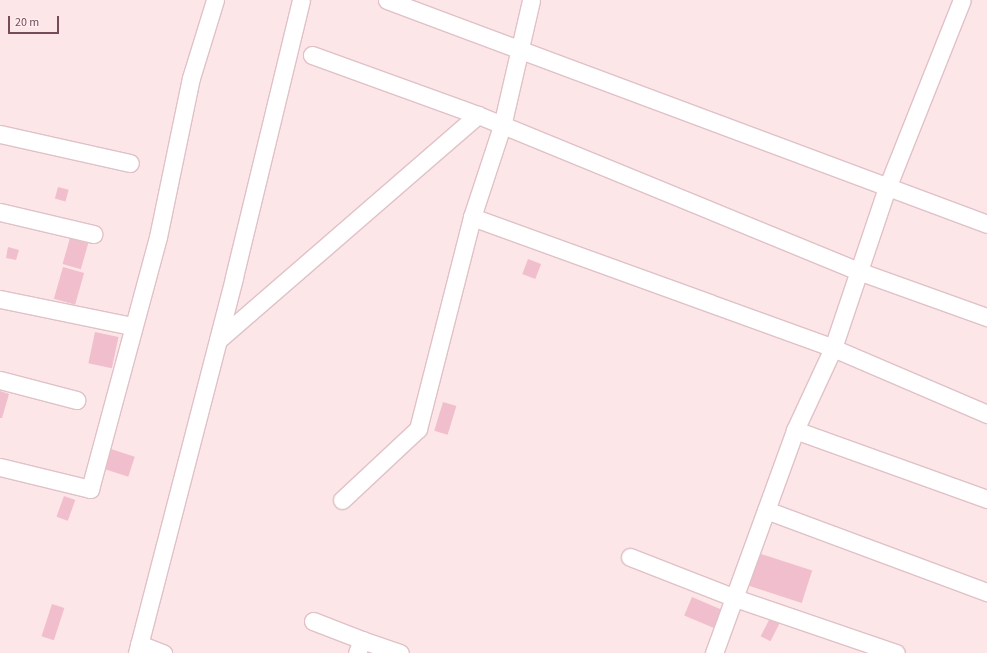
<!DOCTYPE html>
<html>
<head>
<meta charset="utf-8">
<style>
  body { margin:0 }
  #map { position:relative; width:987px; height:653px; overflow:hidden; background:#fce6e7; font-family:"Source Sans 3",sans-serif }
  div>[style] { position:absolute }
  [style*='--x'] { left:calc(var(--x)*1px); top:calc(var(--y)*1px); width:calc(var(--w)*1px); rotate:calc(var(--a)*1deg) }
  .building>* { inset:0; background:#f1becd; transform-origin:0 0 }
  .roads { filter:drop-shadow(1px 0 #e0c1c8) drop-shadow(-1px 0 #e0c1c8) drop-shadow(0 1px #e0c1c8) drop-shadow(0 -1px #e0c1c8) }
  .minor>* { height:17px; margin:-8.5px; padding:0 8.5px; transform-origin:8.5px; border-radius:8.5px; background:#fff }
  span { translate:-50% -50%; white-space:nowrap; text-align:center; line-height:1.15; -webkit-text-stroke:3.5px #ffecee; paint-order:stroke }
  .scale { position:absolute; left:8px; top:16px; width:51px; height:18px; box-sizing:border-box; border:2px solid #754b59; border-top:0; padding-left:5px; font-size:12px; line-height:14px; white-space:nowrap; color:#754b59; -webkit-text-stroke:3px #ffecee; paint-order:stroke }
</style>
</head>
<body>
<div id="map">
  <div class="building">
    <div style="left:58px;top:187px;width:11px;height:12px;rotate:15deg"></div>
    <div style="left:70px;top:238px;width:19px;height:27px;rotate:16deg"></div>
    <div style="clip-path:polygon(8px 247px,19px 250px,16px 260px,6px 258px)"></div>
    <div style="left:528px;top:259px;width:14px;height:16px;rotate:21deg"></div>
    <div style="left:63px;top:267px;width:22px;height:33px;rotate:16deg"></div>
    <div style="left:95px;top:332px;width:24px;height:32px;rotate:12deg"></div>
    <div style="clip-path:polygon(0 391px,9px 394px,2px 418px,0 418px)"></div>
    <div style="left:443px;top:402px;width:14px;height:30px;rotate:17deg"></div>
    <div style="left:111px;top:449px;width:25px;height:21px;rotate:18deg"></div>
    <div style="left:64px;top:496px;width:12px;height:22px;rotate:20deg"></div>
    <div style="left:758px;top:553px;width:57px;height:34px;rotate:18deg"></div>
    <div style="left:692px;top:597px;width:33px;height:20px;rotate:23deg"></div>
    <div style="left:52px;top:604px;width:13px;height:34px;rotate:18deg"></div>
    <div style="left:772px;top:614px;width:11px;height:25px;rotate:27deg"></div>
  </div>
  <div class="roads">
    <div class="minor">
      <div style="--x:387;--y:0;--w:640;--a:20.47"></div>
      <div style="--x:312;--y:55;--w:177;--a:19.9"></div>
      <div style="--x:478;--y:115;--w:414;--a:22.3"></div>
      <div style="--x:861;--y:272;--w:134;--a:19.7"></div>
      <div style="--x:0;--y:134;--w:133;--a:12.6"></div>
      <div style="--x:0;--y:212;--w:96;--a:13.3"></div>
      <div style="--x:472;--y:217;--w:384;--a:19.9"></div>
      <div style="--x:833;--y:348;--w:168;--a:23.2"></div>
      <div style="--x:0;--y:299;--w:135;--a:11.6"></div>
      <div style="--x:218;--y:340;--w:344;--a:-40.9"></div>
      <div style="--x:0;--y:380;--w:79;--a:14.7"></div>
      <div style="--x:795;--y:430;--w:204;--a:19.8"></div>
      <div style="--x:0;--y:467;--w:93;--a:13.7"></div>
      <div style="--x:90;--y:489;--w:261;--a:-74.9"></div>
      <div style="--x:158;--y:237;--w:162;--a:-78.3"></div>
      <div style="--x:191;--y:78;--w:82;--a:-72.9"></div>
      <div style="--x:342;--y:500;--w:104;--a:-43.1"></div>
      <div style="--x:418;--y:429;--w:219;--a:-75.7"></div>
      <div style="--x:472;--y:217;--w:96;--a:-71.8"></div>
      <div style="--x:502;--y:126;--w:129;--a:-77"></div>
      <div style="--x:766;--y:510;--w:236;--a:20.4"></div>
      <div style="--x:630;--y:557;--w:113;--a:21.3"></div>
      <div style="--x:735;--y:598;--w:170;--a:18.9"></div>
      <div style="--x:313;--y:621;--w:53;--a:21.2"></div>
      <div style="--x:139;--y:644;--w:26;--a:21"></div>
      <div style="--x:137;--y:653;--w:388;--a:-75.5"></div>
      <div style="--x:234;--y:277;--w:285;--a:-76.4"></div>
      <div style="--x:357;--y:653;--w:14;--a:-69"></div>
      <div style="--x:362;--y:640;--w:40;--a:18.9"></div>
      <div style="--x:714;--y:653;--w:237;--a:-70"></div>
      <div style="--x:795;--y:430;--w:90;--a:-65.1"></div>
      <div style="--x:833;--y:348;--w:169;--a:-71.4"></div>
      <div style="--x:887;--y:188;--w:202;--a:-68.3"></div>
    </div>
  </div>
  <div class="scale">20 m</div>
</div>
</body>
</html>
